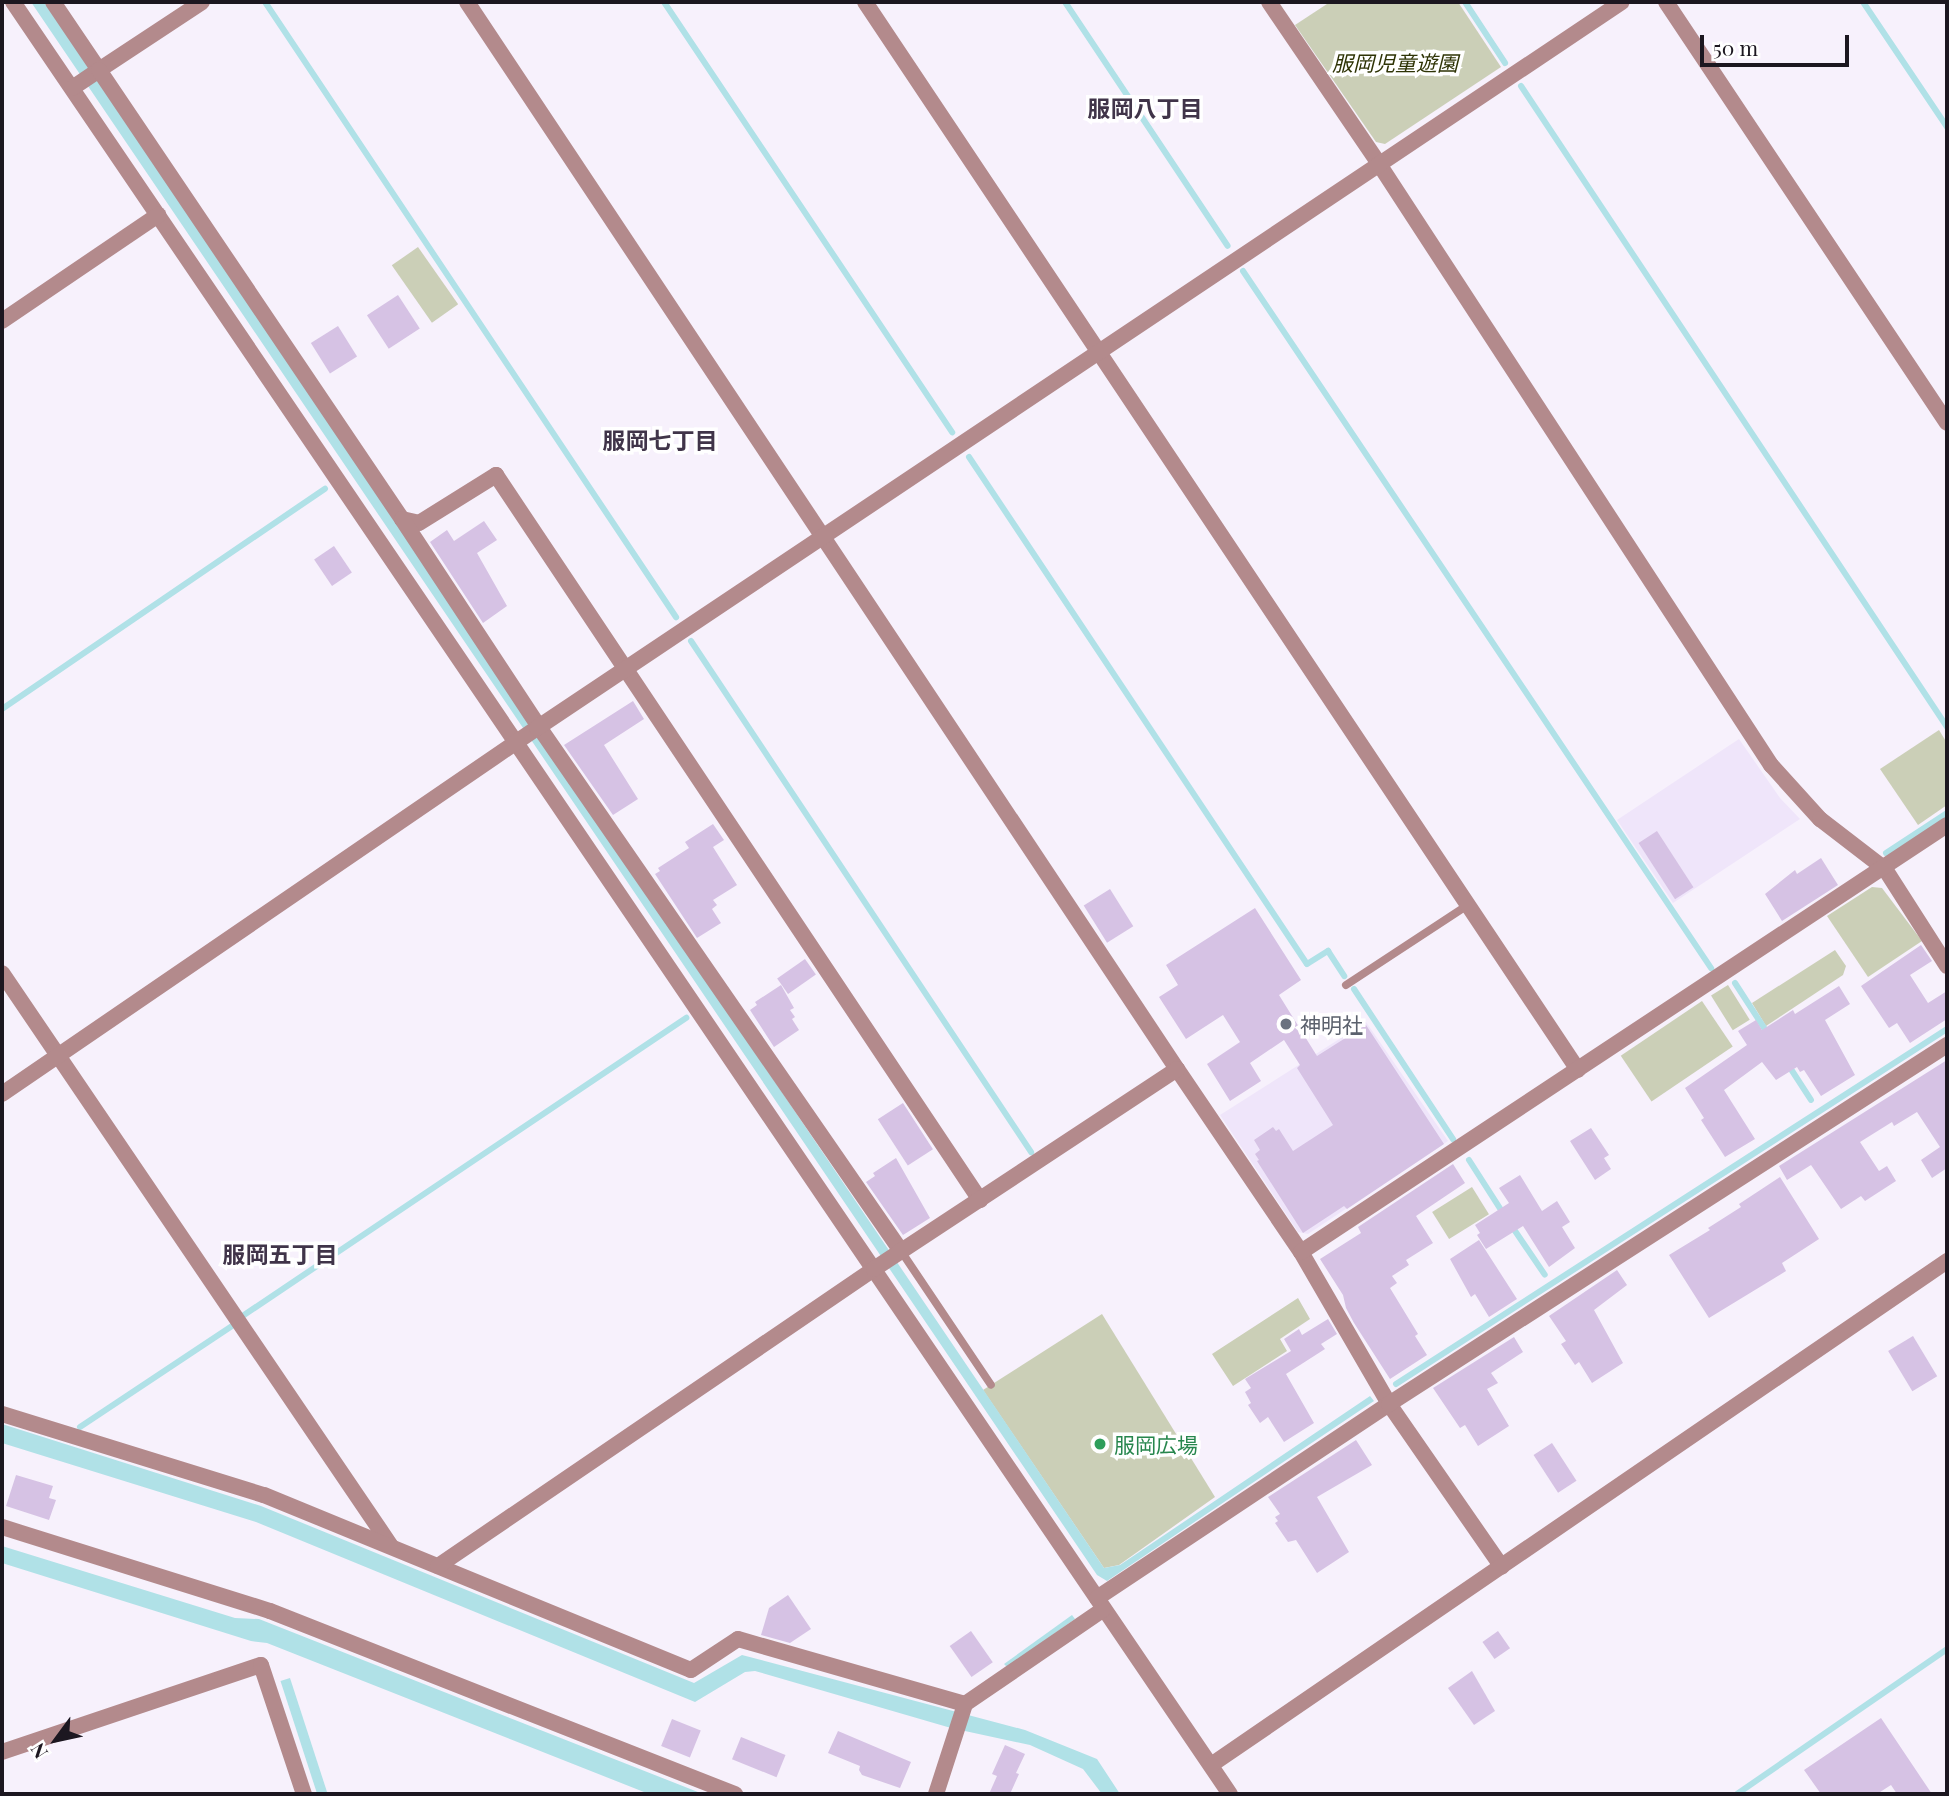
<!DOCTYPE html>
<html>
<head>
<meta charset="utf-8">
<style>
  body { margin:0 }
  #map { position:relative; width:1949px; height:1796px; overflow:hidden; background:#f7f1fc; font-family:"Playfair Display","Noto Sans JP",serif }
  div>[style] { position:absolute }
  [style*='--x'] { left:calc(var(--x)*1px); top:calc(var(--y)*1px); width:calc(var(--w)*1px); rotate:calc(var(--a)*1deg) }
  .industrial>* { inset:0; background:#efe5fa }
  .green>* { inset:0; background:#cbcfb7; transform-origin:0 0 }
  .water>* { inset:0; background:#b0e1e7; transform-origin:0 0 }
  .stream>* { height:6px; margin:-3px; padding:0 3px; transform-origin:3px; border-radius:3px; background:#b0e1e7 }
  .building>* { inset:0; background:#d6c2e4; transform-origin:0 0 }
  .lane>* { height:8px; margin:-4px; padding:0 4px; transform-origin:4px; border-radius:4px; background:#b38a8c }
  .street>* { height:16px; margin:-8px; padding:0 8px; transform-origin:8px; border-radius:8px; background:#b38a8c }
  .dots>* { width:19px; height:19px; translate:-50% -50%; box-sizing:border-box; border:4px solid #fff; border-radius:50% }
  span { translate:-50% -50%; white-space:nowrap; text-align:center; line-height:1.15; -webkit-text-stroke:7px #fff; paint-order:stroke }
  .park-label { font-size:21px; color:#2e3305; font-style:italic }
  .worship-label { font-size:21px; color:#5b616d }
  .left { translate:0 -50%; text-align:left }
  .leisure-label { font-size:21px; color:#27864d }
  .neighbourhood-label { font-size:23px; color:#403449; font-weight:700 }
  .frame { position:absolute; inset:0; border:4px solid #1c1720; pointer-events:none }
  .north { position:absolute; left:21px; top:1705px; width:70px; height:70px; -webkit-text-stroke:5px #fff; paint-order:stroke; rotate:237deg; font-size:19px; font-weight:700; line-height:28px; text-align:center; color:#1c1720 }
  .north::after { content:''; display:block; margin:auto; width:24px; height:32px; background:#1c1720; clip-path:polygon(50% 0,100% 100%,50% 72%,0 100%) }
  .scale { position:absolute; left:1700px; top:35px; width:149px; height:32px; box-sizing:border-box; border:4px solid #1c1720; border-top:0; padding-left:9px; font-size:21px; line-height:24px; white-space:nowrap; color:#1c1720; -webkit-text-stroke:5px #fff; paint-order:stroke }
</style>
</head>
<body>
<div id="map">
  <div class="industrial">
    <div style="clip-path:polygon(1739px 739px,1780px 798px,1800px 819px,1673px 903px,1617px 820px)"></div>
    <div style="clip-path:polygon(1366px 1022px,1448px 1141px,1308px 1234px,1298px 1232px,1220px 1115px)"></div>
  </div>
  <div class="green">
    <div style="clip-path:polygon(1330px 2px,1458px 2px,1501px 67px,1385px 144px,1376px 142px,1295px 25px)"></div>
    <div style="left:418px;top:247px;width:70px;height:32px;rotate:55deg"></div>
    <div style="clip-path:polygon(1939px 730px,1947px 743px,1947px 805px,1918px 825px,1880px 769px)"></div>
    <div style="clip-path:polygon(1872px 887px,1882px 888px,1922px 941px,1868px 977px,1827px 916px)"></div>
    <div style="clip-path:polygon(1835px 950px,1846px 966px,1843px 975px,1766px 1026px,1752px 1003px)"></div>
    <div style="left:1728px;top:985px;width:41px;height:20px;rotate:58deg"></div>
    <div style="left:1702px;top:1001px;width:55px;height:98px;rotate:56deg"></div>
    <div style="left:1472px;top:1187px;width:32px;height:47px;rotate:58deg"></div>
    <div style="clip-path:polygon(1298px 1298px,1310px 1319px,1280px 1339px,1287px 1351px,1233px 1386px,1212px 1354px)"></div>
    <div style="clip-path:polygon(1102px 1314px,1215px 1497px,1119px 1565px,1104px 1568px,983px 1390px)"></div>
  </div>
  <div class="water">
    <div style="clip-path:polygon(31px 2px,44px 2px,1104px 1568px,1120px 1565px,1370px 1396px,1374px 1401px,1107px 1581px,1097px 1575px)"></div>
    <div style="clip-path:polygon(2px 1424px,261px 1506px,694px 1683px,742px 1655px,1025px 1730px,1097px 1759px,1120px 1794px,1102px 1794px,1083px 1769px,1030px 1745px,951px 1728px,755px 1671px,745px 1672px,695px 1702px,256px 1522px,2px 1443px)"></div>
    <div style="clip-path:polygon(2px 1546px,235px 1618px,259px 1619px,703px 1794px,649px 1794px,267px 1643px,251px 1641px,2px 1563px)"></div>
    <div style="clip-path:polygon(1072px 1615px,1075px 1619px,1007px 1667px,1004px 1664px)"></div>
    <div style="left:290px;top:1678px;width:122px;height:10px;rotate:72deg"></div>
  </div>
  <div class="stream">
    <div style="--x:265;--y:2;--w:740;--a:56.25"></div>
    <div style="--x:664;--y:2;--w:518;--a:56.19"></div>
    <div style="--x:1065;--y:2;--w:293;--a:56.3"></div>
    <div style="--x:1465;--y:2;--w:73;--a:56.7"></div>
    <div style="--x:1863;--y:2;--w:151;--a:56.1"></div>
    <div style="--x:1521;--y:86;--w:770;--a:56.39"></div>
    <div style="--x:1243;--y:271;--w:840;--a:56.12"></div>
    <div style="--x:969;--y:457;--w:609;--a:56.31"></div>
    <div style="--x:1307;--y:964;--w:25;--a:-32"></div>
    <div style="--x:1328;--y:951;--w:30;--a:57"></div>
    <div style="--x:691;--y:641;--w:614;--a:56.36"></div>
    <div style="--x:2;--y:709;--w:391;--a:-34.3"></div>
    <div style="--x:1886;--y:853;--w:73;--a:-33.3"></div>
    <div style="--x:1735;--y:983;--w:61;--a:57.1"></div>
    <div style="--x:1354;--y:989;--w:180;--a:56.6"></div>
    <div style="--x:1787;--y:1063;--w:44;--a:57"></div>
    <div style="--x:1469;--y:1160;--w:63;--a:57.3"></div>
    <div style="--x:1511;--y:1225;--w:60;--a:55.8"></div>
    <div style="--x:244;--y:1315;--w:533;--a:-33.9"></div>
    <div style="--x:1396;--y:1384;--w:655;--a:-32.79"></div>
    <div style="--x:80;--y:1427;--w:182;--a:-33.6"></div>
    <div style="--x:1737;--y:1794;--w:255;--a:-34.6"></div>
  </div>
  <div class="building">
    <div style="left:398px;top:295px;width:40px;height:37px;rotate:57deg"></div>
    <div style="left:338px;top:326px;width:36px;height:32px;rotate:58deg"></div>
    <div style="clip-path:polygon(484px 521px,497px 540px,477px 553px,507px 606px,483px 623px,430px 542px,447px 530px,454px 541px)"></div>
    <div style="left:334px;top:546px;width:32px;height:24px;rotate:56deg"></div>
    <div style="clip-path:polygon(633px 701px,644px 719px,604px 745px,638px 799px,613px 815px,564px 745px)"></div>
    <div style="clip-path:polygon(713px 824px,724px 840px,713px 847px,737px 885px,713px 900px,717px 905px,712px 909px,721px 923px,697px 938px,655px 874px,660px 871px,658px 868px,689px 848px,685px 842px)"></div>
    <div style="left:1657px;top:831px;width:67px;height:22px;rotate:57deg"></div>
    <div style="clip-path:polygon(1821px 858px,1838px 885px,1782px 921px,1765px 894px,1795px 870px,1797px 874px)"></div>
    <div style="left:1110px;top:889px;width:44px;height:31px;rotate:58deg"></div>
    <div style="clip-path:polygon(1255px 908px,1301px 980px,1279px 995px,1317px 1056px,1366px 1025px,1444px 1144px,1347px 1209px,1344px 1206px,1303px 1233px,1257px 1161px,1259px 1160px,1255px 1154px,1260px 1150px,1254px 1140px,1273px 1127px,1276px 1131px,1279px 1129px,1293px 1151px,1333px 1125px,1297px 1068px,1300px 1065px,1284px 1040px,1250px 1063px,1261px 1081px,1230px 1101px,1207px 1064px,1240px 1042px,1223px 1015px,1186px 1039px,1159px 997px,1178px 985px,1166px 965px)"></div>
    <div style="clip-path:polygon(1921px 945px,1932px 961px,1910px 975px,1928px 1003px,1947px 991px,1947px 1019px,1910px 1043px,1897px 1023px,1889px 1028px,1861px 986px)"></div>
    <div style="left:805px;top:959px;width:19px;height:34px;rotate:55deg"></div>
    <div style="clip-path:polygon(781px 985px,794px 1008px,790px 1010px,795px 1017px,792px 1019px,799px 1030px,774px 1047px,750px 1010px,757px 1005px,755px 1002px)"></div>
    <div style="clip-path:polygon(1839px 986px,1850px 1004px,1825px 1020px,1855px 1075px,1821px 1096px,1804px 1070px,1800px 1072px,1797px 1067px,1776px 1080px,1762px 1062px,1724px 1090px,1755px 1139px,1725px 1157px,1701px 1120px,1704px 1118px,1685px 1088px,1747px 1045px,1738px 1031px,1756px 1020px,1762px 1030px,1793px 1010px,1795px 1014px)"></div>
    <div style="clip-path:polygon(1947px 1060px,1947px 1168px,1932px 1178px,1921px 1160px,1940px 1147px,1917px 1112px,1894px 1126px,1892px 1122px,1860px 1142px,1879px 1171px,1887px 1166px,1896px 1181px,1865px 1201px,1861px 1196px,1841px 1209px,1811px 1165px,1787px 1180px,1779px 1166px)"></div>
    <div style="left:903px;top:1103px;width:55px;height:30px;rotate:57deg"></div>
    <div style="clip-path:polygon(1591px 1128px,1609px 1155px,1604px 1158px,1611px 1169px,1595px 1180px,1570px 1141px)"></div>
    <div style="clip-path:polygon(896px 1158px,930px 1218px,903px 1235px,866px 1182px,875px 1176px,873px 1173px)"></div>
    <div style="clip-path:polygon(1453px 1164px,1465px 1183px,1416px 1216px,1433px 1243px,1406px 1260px,1409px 1265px,1392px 1276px,1397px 1283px,1390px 1288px,1418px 1334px,1415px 1336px,1427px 1355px,1390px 1379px,1354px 1323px,1346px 1308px,1343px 1295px,1320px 1259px,1361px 1233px,1358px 1227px)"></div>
    <div style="clip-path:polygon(1520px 1175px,1542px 1211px,1557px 1201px,1570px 1222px,1562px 1227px,1575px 1248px,1549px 1267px,1523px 1226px,1486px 1249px,1477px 1235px,1480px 1233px,1475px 1225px,1509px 1203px,1499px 1188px)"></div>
    <div style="clip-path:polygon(1780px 1177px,1819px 1239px,1782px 1263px,1786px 1271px,1709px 1318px,1669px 1255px,1710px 1230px,1708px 1228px,1741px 1207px,1739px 1204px)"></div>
    <div style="clip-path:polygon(1479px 1240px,1517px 1299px,1489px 1317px,1475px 1294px,1471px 1297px,1450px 1259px)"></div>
    <div style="clip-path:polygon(1617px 1270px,1627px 1285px,1594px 1310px,1623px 1363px,1592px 1383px,1579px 1362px,1575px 1365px,1561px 1344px,1566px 1341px,1549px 1316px)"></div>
    <div style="clip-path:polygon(1328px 1319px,1337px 1334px,1321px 1344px,1325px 1349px,1286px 1374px,1314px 1423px,1284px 1442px,1268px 1417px,1260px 1423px,1248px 1405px,1251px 1403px,1245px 1392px,1251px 1388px,1245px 1379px,1291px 1351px,1284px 1339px,1299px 1329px,1302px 1335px)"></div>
    <div style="left:1913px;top:1336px;width:47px;height:29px;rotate:59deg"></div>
    <div style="clip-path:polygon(1514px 1337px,1523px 1352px,1491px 1373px,1498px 1383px,1487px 1389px,1509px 1426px,1478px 1446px,1465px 1425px,1460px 1428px,1433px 1388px)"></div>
    <div style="clip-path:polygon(1356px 1440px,1372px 1465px,1317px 1497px,1349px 1552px,1317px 1573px,1296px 1540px,1288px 1542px,1275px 1523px,1278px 1521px,1275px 1517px,1280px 1514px,1268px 1497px)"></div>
    <div style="left:1552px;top:1443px;width:45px;height:22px;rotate:57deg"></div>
    <div style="clip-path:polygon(16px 1475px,53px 1486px,49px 1498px,56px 1500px,49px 1520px,6px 1506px)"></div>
    <div style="clip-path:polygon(788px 1595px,811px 1629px,790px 1643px,761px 1635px,769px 1608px)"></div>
    <div style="left:971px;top:1631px;width:38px;height:26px;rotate:55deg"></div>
    <div style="left:1498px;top:1631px;width:21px;height:19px;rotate:55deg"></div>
    <div style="clip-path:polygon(1472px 1671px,1495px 1711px,1474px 1725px,1448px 1688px)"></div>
    <div style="clip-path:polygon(1881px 1718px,1932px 1794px,1897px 1794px,1891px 1785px,1877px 1794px,1821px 1794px,1804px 1770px)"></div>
    <div style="left:672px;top:1719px;width:31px;height:29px;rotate:22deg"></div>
    <div style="clip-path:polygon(838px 1731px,911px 1762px,900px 1788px,862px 1775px,859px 1770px,860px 1766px,828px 1753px)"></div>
    <div style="left:741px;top:1737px;width:48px;height:24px;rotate:22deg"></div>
    <div style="clip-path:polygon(1005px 1745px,1025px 1754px,1016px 1773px,1019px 1774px,1010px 1794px,989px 1794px,997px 1776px,992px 1774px)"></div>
  </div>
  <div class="lane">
    <div style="--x:1346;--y:985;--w:146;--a:-33.3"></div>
    <div style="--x:901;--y:1251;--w:161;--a:56.1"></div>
  </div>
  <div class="street">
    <div style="--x:13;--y:2;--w:2166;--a:55.82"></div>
    <div style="--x:53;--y:2;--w:82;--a:55.9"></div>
    <div style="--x:99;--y:70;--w:32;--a:146"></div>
    <div style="--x:202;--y:2;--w:123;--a:146.6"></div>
    <div style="--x:99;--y:70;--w:542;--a:55.99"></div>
    <div style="--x:402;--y:519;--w:17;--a:13"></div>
    <div style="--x:419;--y:523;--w:91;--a:-31.9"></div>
    <div style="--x:496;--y:475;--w:872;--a:56.27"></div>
    <div style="--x:467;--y:2;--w:1282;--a:56.36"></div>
    <div style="--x:1177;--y:1069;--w:221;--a:55.9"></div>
    <div style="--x:1301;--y:1252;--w:176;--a:59.9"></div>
    <div style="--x:1389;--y:1404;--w:198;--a:55.3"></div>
    <div style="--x:865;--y:2;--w:1284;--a:56.27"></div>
    <div style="--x:1269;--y:2;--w:196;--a:55.8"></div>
    <div style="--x:1379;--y:164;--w:718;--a:56.89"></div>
    <div style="--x:1771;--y:765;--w:73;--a:47.8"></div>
    <div style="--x:1820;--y:819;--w:82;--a:37.6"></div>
    <div style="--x:1885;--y:869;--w:115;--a:57.4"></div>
    <div style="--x:1666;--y:2;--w:506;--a:56.28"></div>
    <div style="--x:2;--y:321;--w:189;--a:-34.2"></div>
    <div style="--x:402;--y:519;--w:249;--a:56.6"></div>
    <div style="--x:539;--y:727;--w:637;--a:55.36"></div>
    <div style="--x:2;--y:973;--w:693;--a:55.83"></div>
    <div style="--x:2;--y:1094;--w:648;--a:-34.38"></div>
    <div style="--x:537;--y:728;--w:1305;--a:-33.79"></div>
    <div style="--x:1301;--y:1252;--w:774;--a:-33.46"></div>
    <div style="--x:2;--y:1414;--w:274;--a:17.2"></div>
    <div style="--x:264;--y:1495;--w:461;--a:22.3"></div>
    <div style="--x:691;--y:1670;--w:56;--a:-33.4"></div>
    <div style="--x:738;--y:1639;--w:236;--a:16"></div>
    <div style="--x:965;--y:1704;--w:168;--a:-34.4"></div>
    <div style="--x:2;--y:1527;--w:281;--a:17.4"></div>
    <div style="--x:270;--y:1611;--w:500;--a:21.5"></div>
    <div style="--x:438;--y:1566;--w:528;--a:-34.26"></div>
    <div style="--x:874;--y:1269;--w:363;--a:-33.4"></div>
    <div style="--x:1097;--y:1598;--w:351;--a:-33.6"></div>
    <div style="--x:1389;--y:1404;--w:664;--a:-32.76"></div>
    <div style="--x:2;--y:1752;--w:273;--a:-18.6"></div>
    <div style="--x:261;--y:1665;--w:136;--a:71.6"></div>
    <div style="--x:1211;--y:1765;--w:892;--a:-34.4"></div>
    <div style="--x:936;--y:1794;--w:95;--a:-72.1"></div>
  </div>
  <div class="dots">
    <div style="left:1286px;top:1024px;background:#6b7280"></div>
    <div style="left:1100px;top:1444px;background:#2e9e5b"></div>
  </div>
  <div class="park-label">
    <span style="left:1395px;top:62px">服岡児童遊園</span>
  </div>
  <div class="worship-label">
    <span class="left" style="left:1300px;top:1024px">神明社</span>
  </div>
  <div class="leisure-label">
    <span class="left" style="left:1114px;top:1444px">服岡広場</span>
  </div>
  <div class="neighbourhood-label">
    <span style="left:1145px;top:108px">服岡八丁目</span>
    <span style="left:660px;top:440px">服岡七丁目</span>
    <span style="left:280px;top:1254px">服岡五丁目</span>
  </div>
  <div class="frame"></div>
  <div class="north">N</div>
  <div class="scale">50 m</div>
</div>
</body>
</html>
